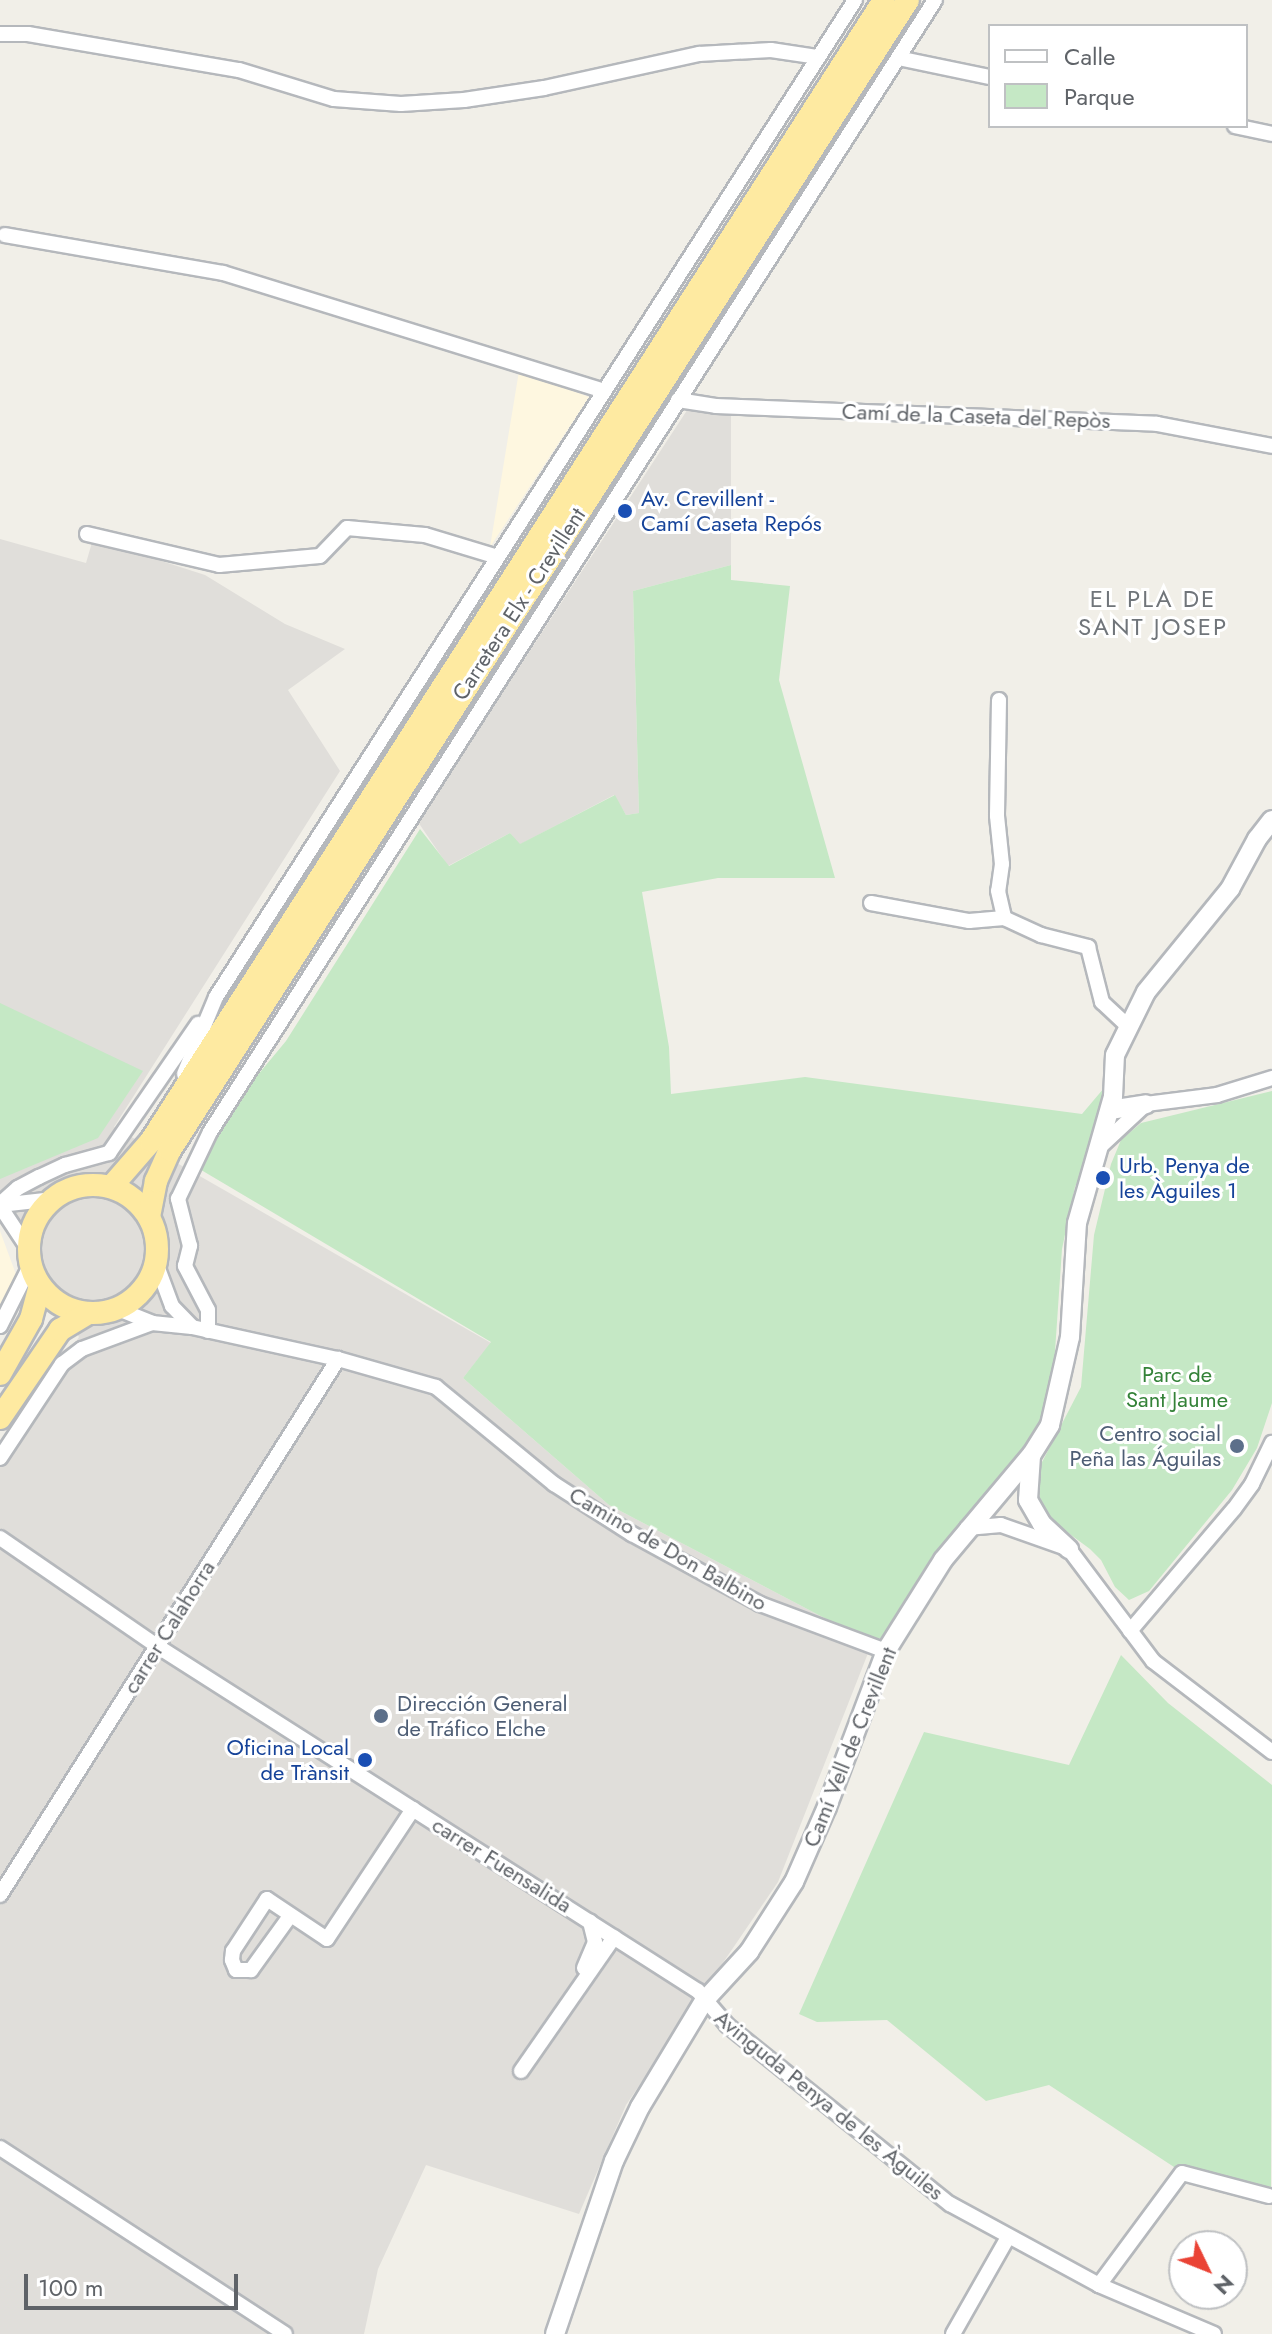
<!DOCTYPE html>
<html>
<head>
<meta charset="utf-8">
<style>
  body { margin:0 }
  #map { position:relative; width:1272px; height:2334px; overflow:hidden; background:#f1efe8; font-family:Jost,sans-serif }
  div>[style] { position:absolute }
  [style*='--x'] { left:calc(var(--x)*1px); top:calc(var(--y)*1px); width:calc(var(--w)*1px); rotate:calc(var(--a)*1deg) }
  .commercial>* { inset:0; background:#fef7e0 }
  .industrial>* { inset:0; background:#e0deda }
  .green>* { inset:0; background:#c5e8c5 }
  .roads { filter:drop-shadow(2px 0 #b5b8bc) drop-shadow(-2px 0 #b5b8bc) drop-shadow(0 2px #b5b8bc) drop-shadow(0 -2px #b5b8bc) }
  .minor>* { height:14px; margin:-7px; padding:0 7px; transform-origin:7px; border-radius:7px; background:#fff }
  .tertiary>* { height:18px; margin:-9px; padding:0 9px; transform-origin:9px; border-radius:9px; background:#fff }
  .trunk>* { height:22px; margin:-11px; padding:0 11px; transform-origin:11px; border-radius:11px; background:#feeaa1 }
  .trunk>.ring { margin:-11px; padding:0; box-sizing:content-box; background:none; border:22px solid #feeaa1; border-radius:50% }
  .dots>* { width:22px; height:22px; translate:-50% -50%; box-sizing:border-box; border:4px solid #fff; border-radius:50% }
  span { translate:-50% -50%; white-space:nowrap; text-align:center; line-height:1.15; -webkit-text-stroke:6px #fff; paint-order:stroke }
  .street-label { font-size:22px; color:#5f6368 }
  .transit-label { font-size:22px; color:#164399 }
  .left { translate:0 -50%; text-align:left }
  .right { translate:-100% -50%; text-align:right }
  .park-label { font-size:22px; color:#348238 }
  .service-label { font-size:22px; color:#4e5e75 }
  .neighbourhood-label { font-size:24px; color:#70757a; letter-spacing:2px }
  .legend { position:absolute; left:988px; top:24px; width:260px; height:104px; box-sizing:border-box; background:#fff; border:2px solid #bfc1c3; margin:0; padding:10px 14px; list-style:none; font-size:24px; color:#5f6368 }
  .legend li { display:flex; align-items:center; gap:16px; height:40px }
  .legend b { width:40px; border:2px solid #bfc1c3 }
  .north { position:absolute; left:1168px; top:2230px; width:80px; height:80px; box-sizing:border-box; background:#fff; border:2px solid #bfc1c3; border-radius:50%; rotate:133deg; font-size:22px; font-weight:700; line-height:32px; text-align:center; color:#5f6368 }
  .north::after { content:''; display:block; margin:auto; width:28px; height:36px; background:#ea4335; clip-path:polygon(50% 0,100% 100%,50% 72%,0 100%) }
  .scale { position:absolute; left:24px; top:2274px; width:214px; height:36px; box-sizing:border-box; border:4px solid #5f6368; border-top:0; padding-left:10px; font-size:24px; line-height:28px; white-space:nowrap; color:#5f6368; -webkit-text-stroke:6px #fff; paint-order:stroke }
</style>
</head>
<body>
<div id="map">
  <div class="commercial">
    <div style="clip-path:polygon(519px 371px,589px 397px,490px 547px)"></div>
    <div style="clip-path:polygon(0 1231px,17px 1277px,0 1315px)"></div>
  </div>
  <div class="industrial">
    <div style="clip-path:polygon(697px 395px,731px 406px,731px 565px,633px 591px,639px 813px,626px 815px,614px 795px,519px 845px,510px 833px,448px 866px,418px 822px)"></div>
    <div style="clip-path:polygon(0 539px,86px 563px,93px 539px,205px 575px,285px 624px,345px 649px,288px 690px,340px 771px,114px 1127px,491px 1343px,463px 1378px,609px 1505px,872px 1643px,778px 1882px,626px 2105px,579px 2214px,426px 2165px,378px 2269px,364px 2334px,0 2334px,0 1460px,79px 1337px,0 1212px)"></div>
  </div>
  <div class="green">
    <div style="clip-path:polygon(731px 565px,731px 580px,790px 586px,779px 680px,835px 878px,718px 878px,642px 892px,669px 1047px,671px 1094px,805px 1077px,1082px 1114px,1104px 1088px,1098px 1135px,1075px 1187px,1062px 1249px,1054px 1366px,1043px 1414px,1028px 1445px,935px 1555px,882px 1637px,872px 1643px,609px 1505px,463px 1378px,491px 1342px,186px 1161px,286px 1041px,420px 829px,449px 866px,510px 833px,520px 844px,615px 795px,626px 815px,639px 813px,633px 591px)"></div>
    <div style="clip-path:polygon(0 1003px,143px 1071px,98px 1138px,0 1179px)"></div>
    <div style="clip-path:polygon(1272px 1091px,1272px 1403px,1257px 1448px,1232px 1490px,1149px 1591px,1129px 1600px,1115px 1587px,1101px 1560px,1090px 1549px,1048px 1518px,1040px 1502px,1038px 1480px,1041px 1464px,1081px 1387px,1094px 1235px,1111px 1164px,1121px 1140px,1141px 1123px)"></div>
    <div style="clip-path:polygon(1121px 1655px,1168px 1703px,1272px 1785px,1271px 2187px,1174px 2167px,1049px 2085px,986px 2101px,887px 2020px,817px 2022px,799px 2014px,924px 1732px,1069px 1765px)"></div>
  </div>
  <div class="roads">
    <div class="minor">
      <div style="--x:0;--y:34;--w:28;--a:0"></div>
      <div style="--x:28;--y:34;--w:214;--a:9.7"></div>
      <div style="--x:239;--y:70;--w:99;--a:17"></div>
      <div style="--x:334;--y:99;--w:67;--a:4.3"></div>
      <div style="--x:401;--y:104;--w:63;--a:-3.6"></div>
      <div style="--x:464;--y:100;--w:81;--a:-8.5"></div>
      <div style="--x:544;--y:88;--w:159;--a:-12.4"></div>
      <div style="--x:699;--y:54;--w:72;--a:-3.2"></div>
      <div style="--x:771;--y:50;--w:48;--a:8.5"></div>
      <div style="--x:898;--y:58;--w:94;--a:11.7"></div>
      <div style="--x:1235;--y:126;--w:38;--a:12"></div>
      <div style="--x:5;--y:235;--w:221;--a:9.9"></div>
      <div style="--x:223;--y:273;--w:399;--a:17.2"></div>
      <div style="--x:678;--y:400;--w:38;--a:9"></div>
      <div style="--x:716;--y:406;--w:441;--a:2.3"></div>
      <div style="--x:1157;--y:424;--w:117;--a:10.8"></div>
      <div style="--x:87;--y:534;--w:136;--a:13.2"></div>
      <div style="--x:219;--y:565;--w:101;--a:-5.1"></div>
      <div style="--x:320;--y:556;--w:39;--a:-46"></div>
      <div style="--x:347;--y:528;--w:78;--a:5.1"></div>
      <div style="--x:425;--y:535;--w:76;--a:16.8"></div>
      <div style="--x:999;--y:700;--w:116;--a:91"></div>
      <div style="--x:997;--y:816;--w:48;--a:84.1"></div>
      <div style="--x:1002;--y:864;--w:27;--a:98"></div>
      <div style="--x:998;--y:891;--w:28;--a:77"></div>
      <div style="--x:1004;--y:918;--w:41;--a:24.7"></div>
      <div style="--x:1041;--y:935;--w:49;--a:14.3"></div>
      <div style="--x:1088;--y:947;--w:57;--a:75.7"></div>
      <div style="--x:1102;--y:1002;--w:35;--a:43"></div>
      <div style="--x:871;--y:903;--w:100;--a:10.4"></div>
      <div style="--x:969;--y:921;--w:35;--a:-5"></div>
      <div style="--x:184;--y:1074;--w:83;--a:-67.4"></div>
      <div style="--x:216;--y:997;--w:1184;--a:-57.34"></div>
      <div style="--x:1103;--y:1144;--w:59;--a:-42.9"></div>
      <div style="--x:1146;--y:1104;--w:72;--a:-7.2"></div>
      <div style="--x:1217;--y:1095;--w:58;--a:-17.2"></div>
      <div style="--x:0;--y:1204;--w:24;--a:-42"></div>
      <div style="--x:18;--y:1188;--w:24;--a:-28"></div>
      <div style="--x:39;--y:1177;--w:29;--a:-25"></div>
      <div style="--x:65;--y:1165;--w:46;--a:-15.3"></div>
      <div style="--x:109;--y:1153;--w:157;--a:-55.4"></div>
      <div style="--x:0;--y:1205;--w:54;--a:-6.3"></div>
      <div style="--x:0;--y:1206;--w:53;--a:56.6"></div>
      <div style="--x:156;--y:1263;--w:46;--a:69.6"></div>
      <div style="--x:172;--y:1306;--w:29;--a:46"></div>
      <div style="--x:118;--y:1309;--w:37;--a:22"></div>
      <div style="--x:152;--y:1323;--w:40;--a:5.7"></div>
      <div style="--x:192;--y:1327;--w:149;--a:12.4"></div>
      <div style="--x:338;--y:1359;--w:102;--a:15.9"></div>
      <div style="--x:436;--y:1387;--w:153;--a:39.4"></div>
      <div style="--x:554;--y:1484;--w:93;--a:32.7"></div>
      <div style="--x:632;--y:1534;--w:146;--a:28.7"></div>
      <div style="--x:760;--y:1604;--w:134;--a:20.5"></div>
      <div style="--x:0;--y:1326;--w:69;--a:-63.4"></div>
      <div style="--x:208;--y:1331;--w:21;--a:-90"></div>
      <div style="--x:208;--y:1310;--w:50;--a:-117.6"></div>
      <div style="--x:185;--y:1266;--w:21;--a:-76"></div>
      <div style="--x:190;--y:1246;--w:49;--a:-104.3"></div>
      <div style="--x:178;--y:1199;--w:74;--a:-64.5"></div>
      <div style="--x:210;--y:1132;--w:1344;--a:-57.36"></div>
      <div style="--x:0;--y:1458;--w:113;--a:-56.6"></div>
      <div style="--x:62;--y:1364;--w:25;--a:-37"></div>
      <div style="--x:82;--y:1349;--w:75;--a:-20.4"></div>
      <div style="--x:967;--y:1528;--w:34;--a:-5"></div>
      <div style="--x:1001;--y:1525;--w:72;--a:19.4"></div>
      <div style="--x:1069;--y:1549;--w:140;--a:53.1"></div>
      <div style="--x:1153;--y:1661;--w:150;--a:37.4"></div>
      <div style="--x:0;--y:1538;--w:191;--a:34.5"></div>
      <div style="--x:157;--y:1646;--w:642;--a:32.53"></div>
      <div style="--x:698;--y:1991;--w:45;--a:49.5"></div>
      <div style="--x:727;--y:2025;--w:286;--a:38.8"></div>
      <div style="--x:950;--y:2204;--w:170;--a:28.5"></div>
      <div style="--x:1099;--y:2285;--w:125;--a:23.1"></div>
      <div style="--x:1130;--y:1631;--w:160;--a:-49.6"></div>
      <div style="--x:1234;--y:1509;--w:31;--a:-54"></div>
      <div style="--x:1252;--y:1484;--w:46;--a:-64"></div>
      <div style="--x:0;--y:1895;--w:634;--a:-57.76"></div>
      <div style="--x:290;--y:1916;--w:67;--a:125.8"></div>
      <div style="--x:251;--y:1970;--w:15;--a:180"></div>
      <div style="--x:236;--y:1970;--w:11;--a:-112"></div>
      <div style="--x:232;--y:1960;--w:9;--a:-84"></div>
      <div style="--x:233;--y:1951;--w:62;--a:-56.8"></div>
      <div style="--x:267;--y:1899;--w:72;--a:33.7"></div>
      <div style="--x:327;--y:1939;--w:156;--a:-56.5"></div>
      <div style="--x:584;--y:1968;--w:28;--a:-67"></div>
      <div style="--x:595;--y:1942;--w:21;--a:-104"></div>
      <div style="--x:521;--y:2071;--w:163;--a:-55.2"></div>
      <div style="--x:0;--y:2148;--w:340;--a:33.1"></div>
      <div style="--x:1099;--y:2285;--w:139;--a:-53.5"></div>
      <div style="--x:1182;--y:2173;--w:90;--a:14.8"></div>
      <div style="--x:953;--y:2334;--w:112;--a:-60.4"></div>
    </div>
    <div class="tertiary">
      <div style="--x:1110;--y:1110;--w:36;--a:-9"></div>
      <div style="--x:1031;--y:1456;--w:44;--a:93.9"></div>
      <div style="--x:1028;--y:1500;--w:28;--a:60"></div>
      <div style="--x:1042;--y:1524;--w:37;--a:43"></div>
      <div style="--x:555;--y:2334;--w:183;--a:-71.2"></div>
      <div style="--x:614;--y:2161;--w:60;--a:-64.3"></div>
      <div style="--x:640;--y:2107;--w:124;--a:-58.9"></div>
      <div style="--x:704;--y:2001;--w:67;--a:-47.4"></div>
      <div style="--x:749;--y:1952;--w:83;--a:-57.3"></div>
      <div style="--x:794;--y:1882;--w:82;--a:-66.3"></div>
      <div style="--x:827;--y:1807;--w:167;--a:-69.3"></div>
      <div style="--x:886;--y:1651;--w:107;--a:-57.9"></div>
      <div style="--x:943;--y:1560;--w:138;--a:-50"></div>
      <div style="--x:1032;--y:1454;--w:34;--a:-58"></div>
      <div style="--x:1050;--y:1425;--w:90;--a:-77.2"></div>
      <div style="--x:1070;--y:1337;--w:114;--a:-86.5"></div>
      <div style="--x:1077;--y:1223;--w:131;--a:-74.1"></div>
      <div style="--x:1113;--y:1097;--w:42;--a:-87.3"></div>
      <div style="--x:1115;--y:1055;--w:70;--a:-63.8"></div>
      <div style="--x:1146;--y:992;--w:133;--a:-50.8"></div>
      <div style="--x:1230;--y:889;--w:57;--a:-61.6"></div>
      <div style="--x:1257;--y:839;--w:24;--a:-52"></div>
    </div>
    <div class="trunk">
      <div class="ring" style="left:29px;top:1185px;width:106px;height:106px"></div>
      <div style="--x:111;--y:1187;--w:61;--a:-49"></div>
      <div style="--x:151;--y:1141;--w:1356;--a:-57.28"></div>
      <div style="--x:149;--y:1217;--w:37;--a:-79"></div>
      <div style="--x:156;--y:1181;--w:34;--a:-66"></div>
      <div style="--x:170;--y:1150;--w:1366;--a:-57.31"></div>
      <div style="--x:0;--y:1374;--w:63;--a:-60.6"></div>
      <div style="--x:31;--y:1319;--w:34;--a:-75"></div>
      <div style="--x:0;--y:1418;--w:107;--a:-55.7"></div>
      <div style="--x:60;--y:1330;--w:33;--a:-31"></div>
    </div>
  </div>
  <div class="dots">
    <div style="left:625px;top:511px;background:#1a4fb4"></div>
    <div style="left:1103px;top:1178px;background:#1a4fb4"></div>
    <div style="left:1237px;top:1446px;background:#5c6f8a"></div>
    <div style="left:381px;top:1716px;background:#5c6f8a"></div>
    <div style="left:365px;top:1760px;background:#1a4fb4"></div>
  </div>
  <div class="street-label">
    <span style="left:976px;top:416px;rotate:2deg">Camí de la Caseta del Repòs</span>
    <span style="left:519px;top:604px;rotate:-57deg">Carretera Elx - Crevillent</span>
    <span style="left:668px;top:1549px;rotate:30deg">Camino de Don Balbino</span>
    <span style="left:169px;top:1627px;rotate:-58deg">carrer Calahorra</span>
    <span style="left:850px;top:1747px;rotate:-68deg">Camí Vell de Crevillent</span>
    <span style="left:502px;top:1865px;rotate:32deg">carrer Fuensalida</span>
    <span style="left:829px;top:2105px;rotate:39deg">Avinguda Penya de les Àguiles</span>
  </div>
  <div class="transit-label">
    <span class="left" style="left:641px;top:511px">Av. Crevillent -<br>Camí Caseta Repós</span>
    <span class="left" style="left:1119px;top:1178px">Urb. Penya de<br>les Àguiles 1</span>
    <span class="right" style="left:349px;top:1760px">Oficina Local<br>de Trànsit</span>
  </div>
  <div class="park-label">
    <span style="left:1177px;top:1387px">Parc de<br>Sant Jaume</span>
  </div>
  <div class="service-label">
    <span class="right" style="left:1221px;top:1446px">Centro social<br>Peña las Águilas</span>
    <span class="left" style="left:397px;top:1716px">Dirección General<br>de Tráfico Elche</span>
  </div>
  <div class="neighbourhood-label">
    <span style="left:1153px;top:613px">EL PLA DE<br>SANT JOSEP</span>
  </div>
  <ul class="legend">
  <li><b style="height:10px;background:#fff"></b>Calle</li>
  <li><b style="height:22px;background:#c5e8c5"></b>Parque</li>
  </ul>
  <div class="north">N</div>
  <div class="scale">100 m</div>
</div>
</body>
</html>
